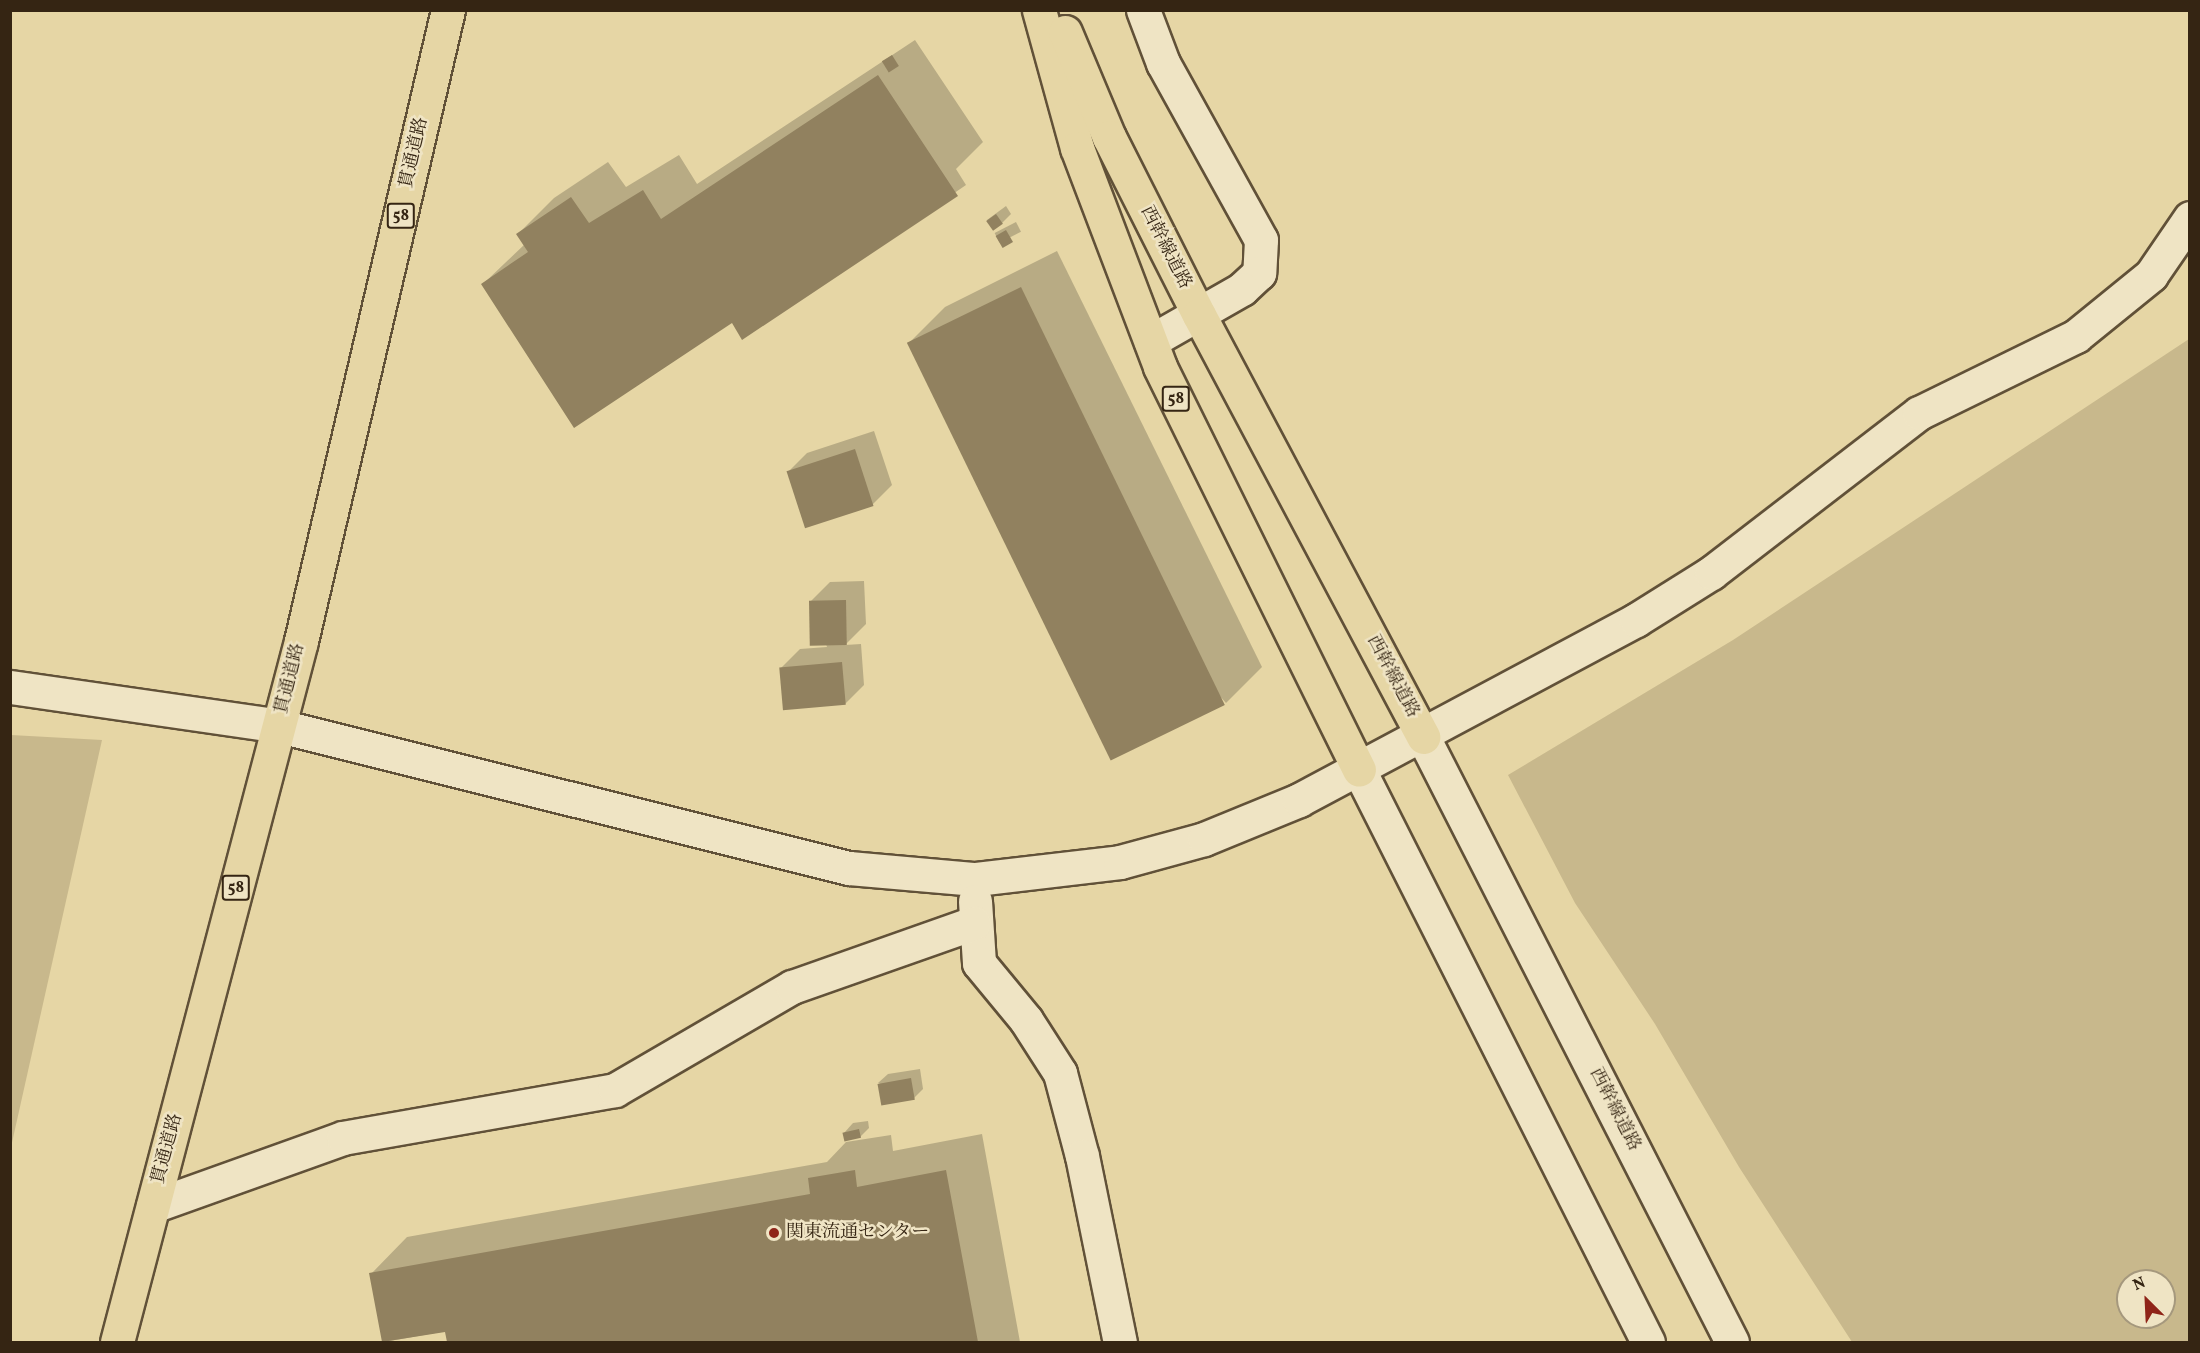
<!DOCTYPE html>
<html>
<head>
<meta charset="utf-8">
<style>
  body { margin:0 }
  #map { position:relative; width:2200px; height:1353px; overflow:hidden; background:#e6d6a5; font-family:Vollkorn,"Noto Serif JP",serif }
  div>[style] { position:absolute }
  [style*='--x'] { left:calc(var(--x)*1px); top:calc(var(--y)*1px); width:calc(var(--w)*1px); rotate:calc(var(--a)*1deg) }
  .green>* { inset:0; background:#c8b88c }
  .shadow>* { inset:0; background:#0003; transform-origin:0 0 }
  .building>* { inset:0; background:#91815f; transform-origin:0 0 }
  .roads { filter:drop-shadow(2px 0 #615138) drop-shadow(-2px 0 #615138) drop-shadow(0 2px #615138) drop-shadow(0 -2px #615138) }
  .minor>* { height:33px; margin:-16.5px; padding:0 16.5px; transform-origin:16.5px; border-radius:16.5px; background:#efe4c4 }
  .major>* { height:33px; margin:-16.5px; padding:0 16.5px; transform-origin:16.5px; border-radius:16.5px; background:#e6d6a5 }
  .dots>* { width:16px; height:16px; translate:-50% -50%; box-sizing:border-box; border:3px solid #efe4c4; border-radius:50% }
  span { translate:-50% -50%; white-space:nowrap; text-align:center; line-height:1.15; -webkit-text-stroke:5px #efe4c4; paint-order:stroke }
  .shield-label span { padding:2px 4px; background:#efe4c4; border:2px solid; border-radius:4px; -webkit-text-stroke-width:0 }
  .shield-label { font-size:16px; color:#352513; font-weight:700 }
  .street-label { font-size:18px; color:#352513 }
  .poi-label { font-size:18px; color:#352513 }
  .left { translate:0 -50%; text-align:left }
  .frame { position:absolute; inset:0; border:12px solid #352513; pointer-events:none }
  .north { position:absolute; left:2116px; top:1269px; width:60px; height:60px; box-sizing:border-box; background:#efe4c4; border:2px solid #a5987d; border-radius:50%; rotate:336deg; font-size:16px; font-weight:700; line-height:24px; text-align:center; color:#352513 }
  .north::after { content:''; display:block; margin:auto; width:21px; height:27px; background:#8f2418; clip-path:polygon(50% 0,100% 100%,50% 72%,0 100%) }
</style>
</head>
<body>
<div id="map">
  <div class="green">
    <div style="clip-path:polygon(evenodd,2189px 339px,2189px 1342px,1852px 1342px,1739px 1167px,1655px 1024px,1575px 903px,1508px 775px,1733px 640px,2189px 339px,2128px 1281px,2164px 1281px,2164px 1317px,2128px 1317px,2128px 1281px)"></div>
    <div style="clip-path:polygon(11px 735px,102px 740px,11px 1147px,10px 735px)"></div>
  </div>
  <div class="shadow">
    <div style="clip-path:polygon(915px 40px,983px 142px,956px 169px,966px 185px,743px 338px,738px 318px,483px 284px,525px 244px,518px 234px,554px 198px,608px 162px,626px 187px,679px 155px,697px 184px)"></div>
    <div style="clip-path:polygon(1006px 206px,1011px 214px,1002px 223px,987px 220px)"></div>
    <div style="left:1016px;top:222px;width:11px;height:24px;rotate:63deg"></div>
    <div style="clip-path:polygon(1057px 251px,1262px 667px,1226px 703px,909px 343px,945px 307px)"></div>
    <div style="clip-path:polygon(874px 431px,892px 485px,873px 504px,805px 526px,788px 472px,807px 453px)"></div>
    <div style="clip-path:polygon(864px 581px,866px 624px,845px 645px,861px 644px,864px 685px,845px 704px,781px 668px,800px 649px,827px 647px,811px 601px,830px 582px)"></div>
    <div style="clip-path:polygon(920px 1069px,923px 1089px,914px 1098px,878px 1083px,888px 1074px)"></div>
    <div style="clip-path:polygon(868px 1121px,869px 1128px,860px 1137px,844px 1133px,853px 1123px)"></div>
    <div style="clip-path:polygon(982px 1134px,1020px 1342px,449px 1342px,447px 1331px,384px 1342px,371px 1274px,407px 1237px,827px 1162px,846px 1142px,891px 1135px,893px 1151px)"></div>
  </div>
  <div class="building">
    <div style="left:892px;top:55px;width:13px;height:12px;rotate:58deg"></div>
    <div style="clip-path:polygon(878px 75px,958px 196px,742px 340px,732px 323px,574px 428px,481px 284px,528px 252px,516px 234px,571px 197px,589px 223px,643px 190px,661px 219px)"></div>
    <div style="left:996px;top:214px;width:12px;height:12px;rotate:55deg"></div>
    <div style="left:1006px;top:230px;width:14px;height:12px;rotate:60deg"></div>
    <div style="left:1021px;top:287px;width:465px;height:127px;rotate:64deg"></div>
    <div style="left:855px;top:449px;width:60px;height:72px;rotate:72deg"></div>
    <div style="left:846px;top:600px;width:45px;height:37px;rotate:89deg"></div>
    <div style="left:842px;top:662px;width:43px;height:63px;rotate:85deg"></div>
    <div style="left:911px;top:1078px;width:22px;height:34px;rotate:80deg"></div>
    <div style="left:859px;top:1129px;width:9px;height:17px;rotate:77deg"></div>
    <div style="clip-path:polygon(855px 1170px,857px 1187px,946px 1170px,978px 1342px,447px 1342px,445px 1332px,382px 1342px,369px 1273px,810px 1194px,808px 1178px)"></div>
  </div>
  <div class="roads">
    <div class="minor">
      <div style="--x:1143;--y:10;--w:57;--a:69.3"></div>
      <div style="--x:1163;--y:63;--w:202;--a:61"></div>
      <div style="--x:1261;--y:240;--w:33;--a:93"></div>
      <div style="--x:1259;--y:273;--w:23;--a:137"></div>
      <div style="--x:1242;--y:289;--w:105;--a:150.3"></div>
      <div style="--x:10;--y:687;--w:272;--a:8.2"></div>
      <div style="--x:279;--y:726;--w:587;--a:13.99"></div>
      <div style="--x:849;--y:868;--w:127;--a:5"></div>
      <div style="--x:976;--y:879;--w:145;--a:-6.7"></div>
      <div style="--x:1120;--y:862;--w:87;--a:-15.3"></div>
      <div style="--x:1204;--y:839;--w:103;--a:-22.3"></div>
      <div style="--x:1299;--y:800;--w:382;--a:-28.1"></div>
      <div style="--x:1636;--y:620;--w:89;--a:-32.1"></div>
      <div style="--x:1711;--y:573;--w:262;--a:-37.6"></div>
      <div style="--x:1919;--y:413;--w:175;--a:-26.1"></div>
      <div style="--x:2076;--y:336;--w:97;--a:-39.1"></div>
      <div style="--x:2151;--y:275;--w:69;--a:-55.6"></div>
      <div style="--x:1423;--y:737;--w:679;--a:62.94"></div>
      <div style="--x:1359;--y:770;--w:641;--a:63.2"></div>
      <div style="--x:975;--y:901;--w:62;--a:86.3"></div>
      <div style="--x:979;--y:963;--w:74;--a:50.5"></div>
      <div style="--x:1026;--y:1020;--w:63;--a:57.3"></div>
      <div style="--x:1060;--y:1073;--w:86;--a:75.2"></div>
      <div style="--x:1082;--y:1156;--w:190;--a:78.5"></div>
      <div style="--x:153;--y:1206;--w:202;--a:-19.7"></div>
      <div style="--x:343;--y:1138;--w:276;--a:-10"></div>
      <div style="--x:615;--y:1090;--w:205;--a:-30.2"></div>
      <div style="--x:792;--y:987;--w:193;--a:-19.4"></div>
    </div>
    <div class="major">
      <div style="--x:1039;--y:10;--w:143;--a:74.6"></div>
      <div style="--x:1077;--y:148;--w:234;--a:69.2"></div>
      <div style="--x:1160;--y:367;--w:449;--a:63.7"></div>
      <div style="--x:1065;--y:32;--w:114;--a:67.3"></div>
      <div style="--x:1109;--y:137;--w:199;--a:63.2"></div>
      <div style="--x:1199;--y:315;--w:478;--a:62"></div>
      <div style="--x:117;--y:1342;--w:725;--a:-75.29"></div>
      <div style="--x:301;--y:641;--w:648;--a:-76.89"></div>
    </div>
  </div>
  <div class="dots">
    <div style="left:774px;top:1233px;background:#8f2418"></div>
  </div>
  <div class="shield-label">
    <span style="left:401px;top:216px">58</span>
    <span style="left:1176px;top:399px">58</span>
    <span style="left:236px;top:888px">58</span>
  </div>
  <div class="street-label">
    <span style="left:415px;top:153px;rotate:-77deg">貫通道路</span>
    <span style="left:1165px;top:248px;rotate:63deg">西幹線道路</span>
    <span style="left:1392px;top:677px;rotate:62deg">西幹線道路</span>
    <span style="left:291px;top:679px;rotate:-76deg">貫通道路</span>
    <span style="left:1614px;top:1110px;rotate:63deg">西幹線道路</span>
    <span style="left:168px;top:1149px;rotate:-75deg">貫通道路</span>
  </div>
  <div class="poi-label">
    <span class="left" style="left:786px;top:1233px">関東流通センター</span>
  </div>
  <div class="frame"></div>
  <div class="north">N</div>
</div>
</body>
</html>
